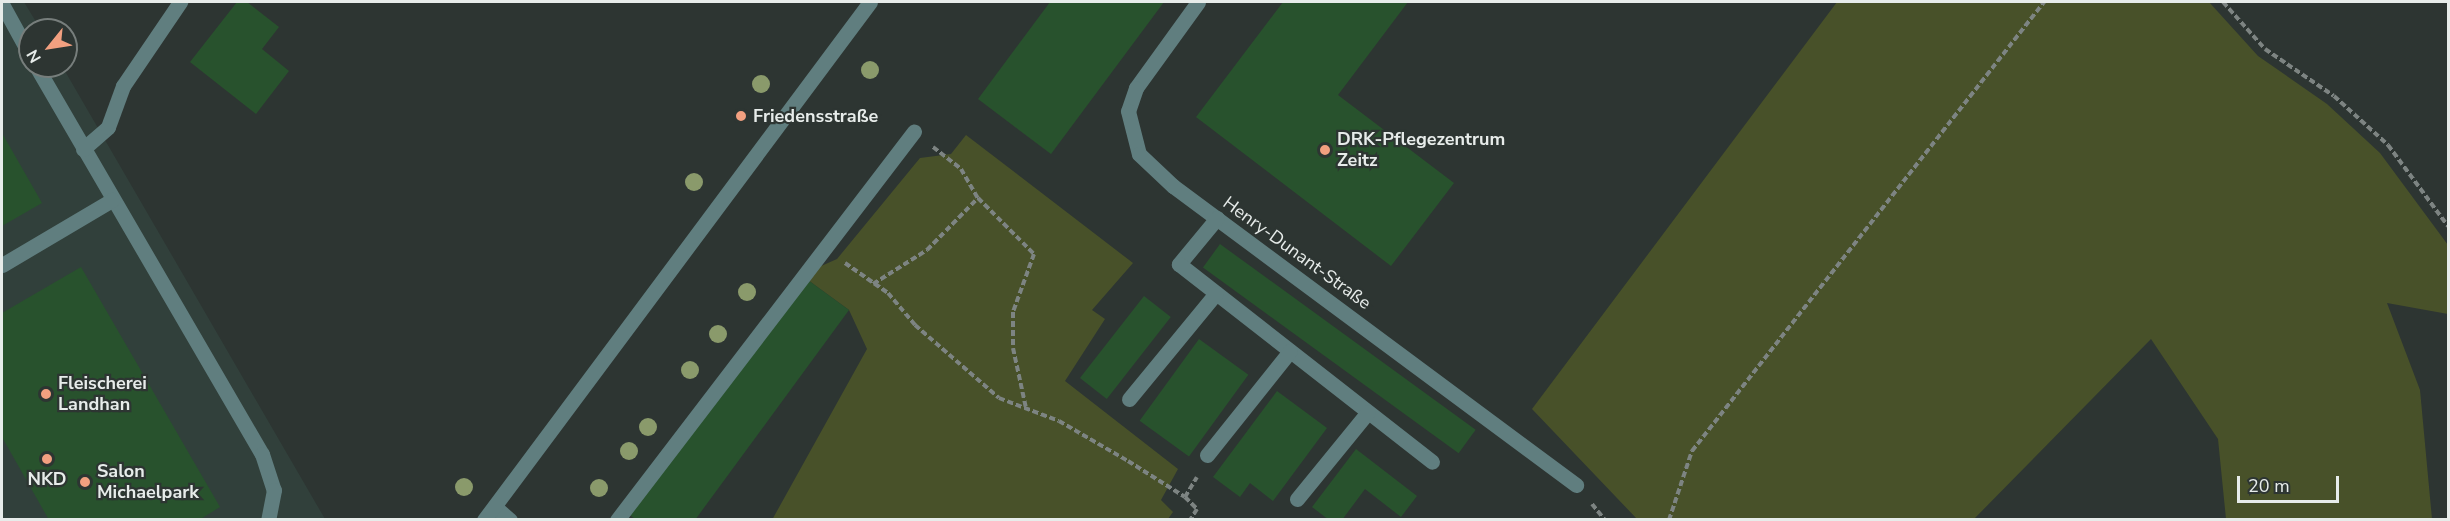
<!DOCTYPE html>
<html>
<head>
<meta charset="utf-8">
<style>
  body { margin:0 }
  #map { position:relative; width:2450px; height:521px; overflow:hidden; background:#2d3532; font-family:"Nunito Sans",sans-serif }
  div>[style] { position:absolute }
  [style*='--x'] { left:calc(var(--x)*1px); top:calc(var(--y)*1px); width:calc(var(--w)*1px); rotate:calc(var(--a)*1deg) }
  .built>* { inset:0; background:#31403b }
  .green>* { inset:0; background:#485129 }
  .building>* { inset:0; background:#28522d; transform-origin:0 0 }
  .path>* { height:4px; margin-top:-2px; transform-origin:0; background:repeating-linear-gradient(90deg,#7d8482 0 6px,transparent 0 9px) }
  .minor>* { height:15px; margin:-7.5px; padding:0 7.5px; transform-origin:7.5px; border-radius:7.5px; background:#607e7f }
  .trees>* { width:18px; height:18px; margin:-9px; border-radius:50%; background:#8a9a6b }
  .dots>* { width:16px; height:16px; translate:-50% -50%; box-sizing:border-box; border:3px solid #2d3532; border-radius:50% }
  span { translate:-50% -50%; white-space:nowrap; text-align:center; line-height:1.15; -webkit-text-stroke:4.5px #2d3532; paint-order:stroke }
  .poi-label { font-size:18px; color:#e7ecea; font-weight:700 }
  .left { translate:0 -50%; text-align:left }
  .street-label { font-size:18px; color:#e7ecea }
  .frame { position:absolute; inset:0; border:3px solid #e7ecea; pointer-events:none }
  .north { position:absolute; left:18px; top:18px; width:60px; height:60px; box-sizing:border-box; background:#2d3532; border:2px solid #777e7c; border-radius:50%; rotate:240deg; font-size:16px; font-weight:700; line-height:24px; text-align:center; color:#e7ecea }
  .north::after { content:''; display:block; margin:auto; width:21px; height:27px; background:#f2a080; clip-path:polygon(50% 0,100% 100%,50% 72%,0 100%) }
  .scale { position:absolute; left:2237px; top:476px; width:102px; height:27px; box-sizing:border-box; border:3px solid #e7ecea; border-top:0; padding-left:8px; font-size:18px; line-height:21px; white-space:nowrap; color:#e7ecea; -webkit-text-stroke:4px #2d3532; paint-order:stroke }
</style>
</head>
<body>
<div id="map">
  <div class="built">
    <div style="clip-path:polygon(2px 2px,24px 2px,41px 30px,30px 30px,30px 66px,62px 66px,325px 519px,2px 519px)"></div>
  </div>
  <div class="green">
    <div style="clip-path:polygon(1837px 2px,2209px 2px,2258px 56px,2327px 104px,2380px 153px,2448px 245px,2448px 314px,2387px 303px,2420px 390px,2432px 519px,2226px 519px,2218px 439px,2151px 339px,1974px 519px,1637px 519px,1532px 409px)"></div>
    <div style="clip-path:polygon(966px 135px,1133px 263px,1092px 310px,1105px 319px,1065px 381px,1178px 469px,1161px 500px,1173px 512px,1168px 519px,772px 520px,867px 349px,849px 310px,801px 275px,837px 259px,920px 158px,951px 154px)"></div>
  </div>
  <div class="building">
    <div style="clip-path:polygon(237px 2px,247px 2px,279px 27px,262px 49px,289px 71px,256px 114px,190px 62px)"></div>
    <div style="clip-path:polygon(1050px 2px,1164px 2px,1051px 154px,978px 99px)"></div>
    <div style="clip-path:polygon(1283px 2px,1408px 2px,1338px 95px,1454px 183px,1391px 266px,1196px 117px)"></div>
    <div style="clip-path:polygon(2px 133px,42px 203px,2px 226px)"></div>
    <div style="left:1220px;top:244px;width:316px;height:29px;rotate:36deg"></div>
    <div style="clip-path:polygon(81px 267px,220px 507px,199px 520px,49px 520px,2px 437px,2px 313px)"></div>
    <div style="clip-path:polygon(801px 275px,849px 310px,695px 520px,636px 520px,626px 512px)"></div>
    <div style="left:1144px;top:296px;width:34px;height:104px;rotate:38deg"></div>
    <div style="left:1199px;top:339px;width:61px;height:101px;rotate:36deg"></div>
    <div style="clip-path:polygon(1277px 391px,1327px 428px,1273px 501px,1250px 483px,1240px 497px,1213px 477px)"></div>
    <div style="clip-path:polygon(1356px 449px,1417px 496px,1401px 517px,1365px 489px,1342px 520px,1329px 520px,1312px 507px)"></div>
  </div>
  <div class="path">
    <div style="--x:2223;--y:2;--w:63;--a:48.2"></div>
    <div style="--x:2265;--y:49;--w:83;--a:34.3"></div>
    <div style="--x:2334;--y:96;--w:73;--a:42.2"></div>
    <div style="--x:2388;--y:145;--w:101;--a:53.5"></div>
    <div style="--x:933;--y:147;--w:36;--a:38"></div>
    <div style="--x:961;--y:169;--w:34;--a:60"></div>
    <div style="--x:978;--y:198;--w:79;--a:45"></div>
    <div style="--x:1034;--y:254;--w:62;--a:109.9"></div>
    <div style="--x:1013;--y:312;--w:36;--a:90"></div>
    <div style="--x:1013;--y:348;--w:61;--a:77.8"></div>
    <div style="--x:845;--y:263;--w:52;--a:34.9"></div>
    <div style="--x:888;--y:293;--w:42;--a:49.8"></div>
    <div style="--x:915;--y:325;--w:111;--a:41"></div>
    <div style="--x:999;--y:398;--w:64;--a:21"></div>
    <div style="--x:1059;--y:421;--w:80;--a:30.1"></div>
    <div style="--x:1128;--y:461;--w:67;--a:32.3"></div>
    <div style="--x:1185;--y:497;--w:17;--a:45"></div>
    <div style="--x:1197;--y:509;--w:13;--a:122"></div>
    <div style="--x:873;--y:284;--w:64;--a:-32.2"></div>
    <div style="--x:927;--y:250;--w:73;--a:-45.6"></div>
    <div style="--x:1185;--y:497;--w:23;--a:-59"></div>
    <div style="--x:1592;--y:504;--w:21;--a:51"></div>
    <div style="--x:1669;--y:520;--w:73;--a:-71.6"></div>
    <div style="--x:1692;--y:451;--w:571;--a:-51.9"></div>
  </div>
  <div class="minor">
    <div style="--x:1198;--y:2;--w:106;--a:125.8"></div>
    <div style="--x:1136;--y:88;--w:24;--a:109"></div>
    <div style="--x:1128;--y:111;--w:44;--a:75.7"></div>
    <div style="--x:1139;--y:154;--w:47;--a:43.3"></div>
    <div style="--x:1173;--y:186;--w:502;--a:36.57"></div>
    <div style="--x:2;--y:4;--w:58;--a:61.2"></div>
    <div style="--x:36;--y:66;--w:449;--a:59.8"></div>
    <div style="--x:262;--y:454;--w:38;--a:72"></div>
    <div style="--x:274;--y:490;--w:31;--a:101"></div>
    <div style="--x:83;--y:149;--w:33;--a:-41"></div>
    <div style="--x:108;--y:127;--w:44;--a:-69.9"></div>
    <div style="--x:123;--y:86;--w:102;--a:-55.8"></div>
    <div style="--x:1217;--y:218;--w:60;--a:129.6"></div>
    <div style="--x:1179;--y:264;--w:321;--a:38"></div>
    <div style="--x:2;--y:265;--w:128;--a:-30.6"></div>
    <div style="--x:1129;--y:399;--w:137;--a:-50.6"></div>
    <div style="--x:1207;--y:455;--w:133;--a:-51.4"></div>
    <div style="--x:1297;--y:499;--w:112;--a:-50.8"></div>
    <div style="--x:495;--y:507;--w:20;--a:41"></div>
    <div style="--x:484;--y:520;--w:646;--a:-53.31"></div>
    <div style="--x:617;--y:520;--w:489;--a:-52.6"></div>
  </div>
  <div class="trees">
    <div style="left:870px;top:70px"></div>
    <div style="left:761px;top:84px"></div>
    <div style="left:694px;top:182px"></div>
    <div style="left:747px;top:292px"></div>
    <div style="left:718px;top:334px"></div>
    <div style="left:690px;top:370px"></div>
    <div style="left:648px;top:427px"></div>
    <div style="left:629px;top:451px"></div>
    <div style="left:464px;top:487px"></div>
    <div style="left:599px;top:488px"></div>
  </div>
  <div class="dots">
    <div style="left:741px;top:116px;background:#f2a080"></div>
    <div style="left:1325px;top:150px;background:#f2a080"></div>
    <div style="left:46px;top:394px;background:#f2a080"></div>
    <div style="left:47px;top:459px;background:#f2a080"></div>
    <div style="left:85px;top:482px;background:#f2a080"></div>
  </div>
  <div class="poi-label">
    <span class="left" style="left:753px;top:116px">Friedensstraße</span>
    <span class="left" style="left:1337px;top:150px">DRK-Pflegezentrum<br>Zeitz</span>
    <span class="left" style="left:58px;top:394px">Fleischerei<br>Landhan</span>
    <span class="left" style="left:97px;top:482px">Salon<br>Michaelpark</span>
    <span style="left:47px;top:479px">NKD</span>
  </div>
  <div class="street-label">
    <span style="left:1297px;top:253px;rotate:36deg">Henry-Dunant-Straße</span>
  </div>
  <div class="frame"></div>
  <div class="north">N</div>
  <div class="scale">20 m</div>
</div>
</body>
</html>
